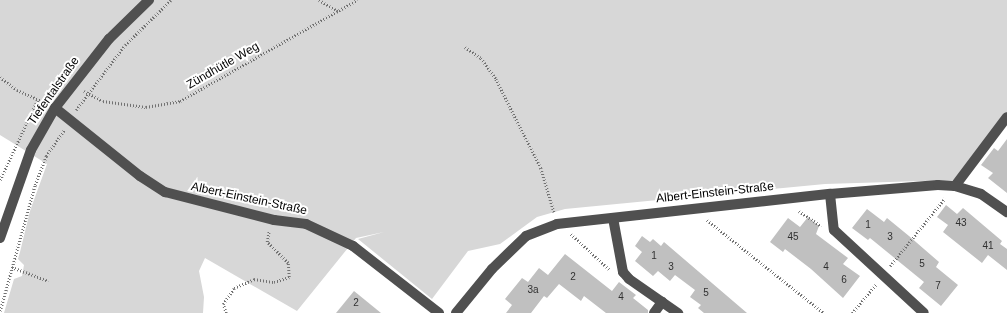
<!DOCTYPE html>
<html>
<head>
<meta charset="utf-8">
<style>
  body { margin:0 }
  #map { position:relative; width:1007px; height:313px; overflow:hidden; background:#fff; font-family:Arial,sans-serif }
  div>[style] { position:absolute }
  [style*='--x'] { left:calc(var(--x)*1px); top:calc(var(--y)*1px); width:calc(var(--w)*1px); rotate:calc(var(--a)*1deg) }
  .green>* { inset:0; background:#d7d7d7 }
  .building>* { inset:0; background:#c0c0c0 }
  .path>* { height:2.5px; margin-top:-1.25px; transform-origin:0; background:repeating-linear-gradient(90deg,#727272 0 1px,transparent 0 3px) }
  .minor>* { height:10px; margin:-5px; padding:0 5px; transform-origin:5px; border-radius:5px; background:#505050 }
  span { translate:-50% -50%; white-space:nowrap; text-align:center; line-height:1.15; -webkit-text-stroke:4px #fff; paint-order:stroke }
  .number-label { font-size:10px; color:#303030 }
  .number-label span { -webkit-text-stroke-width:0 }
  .street-label { font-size:12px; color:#000 }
</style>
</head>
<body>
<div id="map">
  <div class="green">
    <div style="clip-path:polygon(0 0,1007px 0,1007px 113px,954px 180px,825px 184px,565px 209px,537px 217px,500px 244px,468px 251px,432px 299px,358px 239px,384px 232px,356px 238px,297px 311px,205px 258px,199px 271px,204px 297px,203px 313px,4px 313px,14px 279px,22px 276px,24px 265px,18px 259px,20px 252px,30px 211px,47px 164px,0 135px)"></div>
  </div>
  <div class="building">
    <div style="clip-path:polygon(1007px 139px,1007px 193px,988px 178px,993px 173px,981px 165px,994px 148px,998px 151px)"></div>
    <div style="clip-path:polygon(946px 205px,957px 214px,963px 208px,1002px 241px,1000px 244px,1007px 249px,1007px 270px,988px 255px,982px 263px,943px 232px,948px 225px,937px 217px)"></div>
    <div style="clip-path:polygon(867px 209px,884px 222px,887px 218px,909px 236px,939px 262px,936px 267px,958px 285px,941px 306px,919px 288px,924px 282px,870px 238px,868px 240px,852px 228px)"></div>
    <div style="clip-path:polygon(808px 217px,819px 226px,816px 234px,848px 258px,843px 264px,860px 276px,843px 298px,811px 269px,785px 249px,783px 252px,770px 242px,788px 218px,800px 227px)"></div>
    <div style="clip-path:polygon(642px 236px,650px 242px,653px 239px,661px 246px,664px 242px,747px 313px,704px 313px,698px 308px,701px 305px,690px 297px,695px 290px,675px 275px,670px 281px,658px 271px,653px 276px,635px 261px,642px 252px,635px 246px)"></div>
    <div style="clip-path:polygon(565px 254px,612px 291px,619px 282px,636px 295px,633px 298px,648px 310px,648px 313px,606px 313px,584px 296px,581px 301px,559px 284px,547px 298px,544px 296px,531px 313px,506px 313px,512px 305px,505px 299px,522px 278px,528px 282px,539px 268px,548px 275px)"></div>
    <div style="clip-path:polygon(354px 291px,381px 313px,336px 313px)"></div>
  </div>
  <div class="path">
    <div style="--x:319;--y:0;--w:22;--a:30"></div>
    <div style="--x:465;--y:47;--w:19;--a:35"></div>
    <div style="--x:481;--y:58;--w:26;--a:54"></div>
    <div style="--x:496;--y:79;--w:100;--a:63.2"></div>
    <div style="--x:541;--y:168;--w:46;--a:73.5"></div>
    <div style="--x:0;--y:77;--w:21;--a:37"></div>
    <div style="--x:17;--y:90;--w:30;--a:24"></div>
    <div style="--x:84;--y:91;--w:21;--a:28"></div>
    <div style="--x:103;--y:101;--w:43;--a:7.9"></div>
    <div style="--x:146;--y:107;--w:35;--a:-10"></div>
    <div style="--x:180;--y:101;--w:204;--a:-29.7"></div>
    <div style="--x:76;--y:110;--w:81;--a:-53"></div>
    <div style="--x:125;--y:45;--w:64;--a:-44.4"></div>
    <div style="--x:0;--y:180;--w:89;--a:-64.9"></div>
    <div style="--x:799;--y:211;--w:27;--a:34"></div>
    <div style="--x:707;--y:220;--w:149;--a:38.5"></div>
    <div style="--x:571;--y:234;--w:53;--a:42.7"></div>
    <div style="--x:890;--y:266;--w:87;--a:-51"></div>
    <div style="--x:12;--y:267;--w:39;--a:21"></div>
    <div style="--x:0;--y:311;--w:131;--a:-74.5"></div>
    <div style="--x:35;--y:185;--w:31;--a:-69"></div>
    <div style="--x:46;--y:156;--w:32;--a:-55"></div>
    <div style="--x:226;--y:313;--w:9;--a:-108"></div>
    <div style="--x:223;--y:304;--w:19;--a:-55"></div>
    <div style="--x:234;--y:288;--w:22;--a:-24"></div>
    <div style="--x:254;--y:279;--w:20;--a:9"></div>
    <div style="--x:274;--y:282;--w:16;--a:-18"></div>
    <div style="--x:289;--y:277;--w:14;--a:-94"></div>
    <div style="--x:288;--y:263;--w:30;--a:-135"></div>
    <div style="--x:267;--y:242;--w:11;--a:-80"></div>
    <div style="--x:852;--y:313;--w:38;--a:-50"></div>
  </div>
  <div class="minor">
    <div style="--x:55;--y:108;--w:109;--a:38.7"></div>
    <div style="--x:140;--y:176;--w:30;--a:33"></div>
    <div style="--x:165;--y:192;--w:113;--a:14.4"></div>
    <div style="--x:274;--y:220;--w:32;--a:7"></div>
    <div style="--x:306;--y:224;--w:52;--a:25.1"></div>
    <div style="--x:353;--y:246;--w:109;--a:37.9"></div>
    <div style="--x:955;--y:186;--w:86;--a:-53"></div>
    <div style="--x:830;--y:194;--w:36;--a:84"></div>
    <div style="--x:834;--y:230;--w:122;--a:42.7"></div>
    <div style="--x:613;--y:218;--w:55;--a:79.5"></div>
    <div style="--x:623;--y:272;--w:9;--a:49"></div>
    <div style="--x:629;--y:279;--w:60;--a:34.8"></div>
    <div style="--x:0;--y:238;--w:93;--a:-70.6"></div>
    <div style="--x:31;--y:150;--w:48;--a:-60.3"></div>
    <div style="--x:55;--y:108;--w:88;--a:-52"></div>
    <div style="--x:109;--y:39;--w:56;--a:-44.3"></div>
    <div style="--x:456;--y:313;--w:57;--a:-50.7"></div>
    <div style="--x:492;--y:269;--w:47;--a:-44.1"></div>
    <div style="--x:526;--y:236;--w:33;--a:-21"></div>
    <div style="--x:557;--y:224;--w:275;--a:-6.3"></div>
    <div style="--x:830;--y:194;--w:108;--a:-4.8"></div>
    <div style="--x:938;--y:185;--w:17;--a:3"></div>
    <div style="--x:955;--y:186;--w:27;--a:17"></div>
    <div style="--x:981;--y:194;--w:32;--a:35"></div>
    <div style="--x:654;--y:313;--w:14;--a:-54"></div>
  </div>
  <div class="number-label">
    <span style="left:961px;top:223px">43</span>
    <span style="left:868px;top:225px">1</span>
    <span style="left:793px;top:237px">45</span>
    <span style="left:890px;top:237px">3</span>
    <span style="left:988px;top:246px">41</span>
    <span style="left:654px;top:256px">1</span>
    <span style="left:922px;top:264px">5</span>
    <span style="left:671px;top:267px">3</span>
    <span style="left:826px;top:267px">4</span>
    <span style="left:573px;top:277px">2</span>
    <span style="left:844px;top:280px">6</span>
    <span style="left:938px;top:286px">7</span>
    <span style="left:533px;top:290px">3a</span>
    <span style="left:706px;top:293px">5</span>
    <span style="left:621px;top:297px">4</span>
    <span style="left:356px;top:303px">2</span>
  </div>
  <div class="street-label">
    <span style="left:223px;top:66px;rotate:-30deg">Zündhütle Weg</span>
    <span style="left:54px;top:91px;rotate:-55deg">Tiefentalstraße</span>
    <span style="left:715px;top:193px;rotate:-6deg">Albert-Einstein-Straße</span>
    <span style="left:249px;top:199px;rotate:12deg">Albert-Einstein-Straße</span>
  </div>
</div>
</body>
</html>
